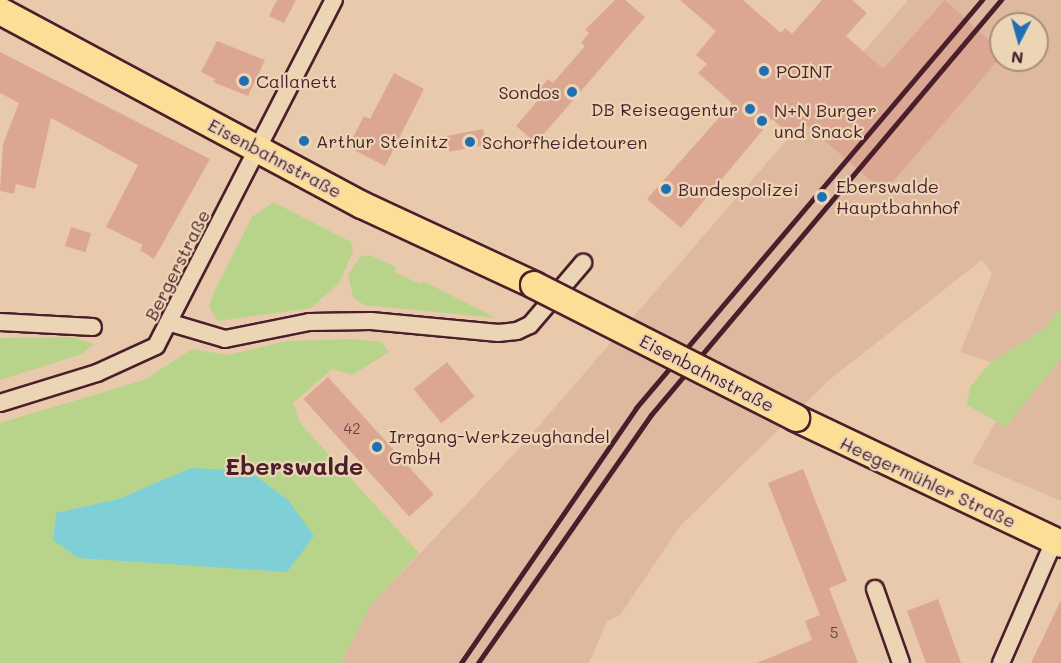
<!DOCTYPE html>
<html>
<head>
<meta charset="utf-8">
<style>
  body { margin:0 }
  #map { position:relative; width:1061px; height:663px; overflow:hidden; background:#e9c9ac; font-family:Mali,sans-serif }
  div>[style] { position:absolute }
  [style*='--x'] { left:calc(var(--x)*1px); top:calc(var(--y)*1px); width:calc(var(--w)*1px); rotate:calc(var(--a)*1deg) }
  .built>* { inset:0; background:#dfb99f }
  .green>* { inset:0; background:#b8d48b }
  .water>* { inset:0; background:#7fd0d6 }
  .building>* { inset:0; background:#dca792; transform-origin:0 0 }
  .roads { filter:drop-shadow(2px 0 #4a1f2b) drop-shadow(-2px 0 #4a1f2b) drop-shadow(0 2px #4a1f2b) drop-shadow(0 -2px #4a1f2b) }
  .minor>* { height:16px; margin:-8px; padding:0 8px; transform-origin:8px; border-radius:8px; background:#ecd5b5 }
  .primary>* { height:26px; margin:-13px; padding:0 13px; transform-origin:13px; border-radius:13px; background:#fcde96 }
  .rail>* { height:4.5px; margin:-2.25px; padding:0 2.25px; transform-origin:2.25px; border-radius:2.25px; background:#4a1f2b }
  .bridges { filter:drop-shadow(2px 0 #4a1f2b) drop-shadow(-2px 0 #4a1f2b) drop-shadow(0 2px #4a1f2b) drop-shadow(0 -2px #4a1f2b) }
  .primary-bridge>* { height:26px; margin:-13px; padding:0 13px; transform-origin:13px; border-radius:13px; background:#fcde96 }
  .dots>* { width:16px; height:16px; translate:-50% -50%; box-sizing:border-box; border:3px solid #ecd5b5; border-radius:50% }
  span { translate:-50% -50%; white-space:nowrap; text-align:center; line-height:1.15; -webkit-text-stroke:4.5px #ecd5b5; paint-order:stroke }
  .number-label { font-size:15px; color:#6e4145 }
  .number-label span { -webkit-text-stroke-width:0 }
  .poi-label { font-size:18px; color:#4a1f2b }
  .left { translate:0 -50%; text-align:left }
  .right { translate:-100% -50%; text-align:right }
  .street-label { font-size:18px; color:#4a1f2b }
  .district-label { font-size:24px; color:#4a1f2b; font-weight:700 }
  .north { position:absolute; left:989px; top:12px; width:60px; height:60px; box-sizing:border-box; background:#ecd5b5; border:2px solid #ab8c7e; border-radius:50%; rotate:186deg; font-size:16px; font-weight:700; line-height:24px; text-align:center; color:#4a1f2b }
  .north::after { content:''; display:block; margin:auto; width:21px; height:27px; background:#1f6fb2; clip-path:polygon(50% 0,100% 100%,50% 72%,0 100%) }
</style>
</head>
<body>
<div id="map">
  <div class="built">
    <div style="clip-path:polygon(evenodd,908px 0,1061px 0,1061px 309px,1042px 330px,991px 362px,960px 352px,992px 274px,982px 260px,828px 381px,681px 525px,620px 615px,607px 622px,589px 663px,341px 663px,370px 606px,516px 452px,908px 0,1001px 24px,1037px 24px,1037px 60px,1001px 60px,1001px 24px)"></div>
    <div style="clip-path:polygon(1061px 358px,1061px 501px,972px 463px,997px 420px,1006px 426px)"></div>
  </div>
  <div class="green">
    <div style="clip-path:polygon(273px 202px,351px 242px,353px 251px,339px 283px,311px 308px,218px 321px,209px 307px,214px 292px,252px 217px)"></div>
    <div style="clip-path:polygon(370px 255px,396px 267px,394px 272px,420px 284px,423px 281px,496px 318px,364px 305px,353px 297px,348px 275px,360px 257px)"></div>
    <div style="clip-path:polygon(1061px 309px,1061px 358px,1006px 427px,967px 405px,970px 387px,991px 362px,1042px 330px)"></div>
    <div style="clip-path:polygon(71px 337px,93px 344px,82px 354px,0 380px,0 338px)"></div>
    <div style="clip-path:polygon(evenodd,354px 339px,381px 342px,389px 352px,352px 375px,332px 369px,293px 403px,300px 423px,419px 553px,370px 606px,341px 663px,0 663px,0 423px,144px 380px,192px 349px,228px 355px,287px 341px,354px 339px,191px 468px,53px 540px,56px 513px,118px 499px,191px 468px)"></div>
  </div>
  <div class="water">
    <div style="clip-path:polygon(191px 468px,249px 471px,288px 500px,314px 536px,287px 572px,78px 558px,53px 540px,56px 513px,118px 499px)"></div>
  </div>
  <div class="building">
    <div style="clip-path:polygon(277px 0,296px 0,284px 23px,269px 16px)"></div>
    <div style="clip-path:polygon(615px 0,625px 0,645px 17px,536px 143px,516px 126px,539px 99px,534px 95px,548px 79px,553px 83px,585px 46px,581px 43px,589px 33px,585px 30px)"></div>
    <div style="clip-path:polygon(680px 0,743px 0,781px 33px,785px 28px,792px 34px,822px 0,852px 0,867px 13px,846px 36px,883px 69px,945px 0,1001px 51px,1001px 57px,884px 192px,803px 122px,791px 136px,772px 119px,681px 228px,647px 199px,732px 103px,698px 73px,707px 64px,696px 55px,716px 31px)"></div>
    <div style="clip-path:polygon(217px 41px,265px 60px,248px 96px,213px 82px,215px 79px,201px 72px)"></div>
    <div style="clip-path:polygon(0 52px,210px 159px,154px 259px,140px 250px,143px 245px,106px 227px,138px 165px,51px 118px,35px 189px,16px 184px,14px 194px,0 191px,3px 144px,19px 103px,0 93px)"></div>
    <div style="clip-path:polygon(394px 73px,424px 89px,385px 166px,348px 147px,364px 116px,370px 119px)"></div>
    <div style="left:483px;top:129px;width:16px;height:37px;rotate:79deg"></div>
    <div style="left:71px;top:227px;width:21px;height:20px;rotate:17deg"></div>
    <div style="left:447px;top:362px;width:44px;height:43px;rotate:51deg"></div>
    <div style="left:328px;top:377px;width:158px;height:33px;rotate:48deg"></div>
    <div style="clip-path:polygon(803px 469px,847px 581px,829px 588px,858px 663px,757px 663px,812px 640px,805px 621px,820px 615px,768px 483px)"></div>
    <div style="clip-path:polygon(938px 599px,961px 663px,926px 663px,907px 611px)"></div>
    <div style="clip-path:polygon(1061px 600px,1061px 663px,1031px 663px)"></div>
  </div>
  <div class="roads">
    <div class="minor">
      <div style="--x:0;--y:322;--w:93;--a:3.1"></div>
      <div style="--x:171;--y:323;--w:56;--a:16.5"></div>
      <div style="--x:225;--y:339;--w:86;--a:-11.4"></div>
      <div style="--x:309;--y:322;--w:62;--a:-0.9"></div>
      <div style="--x:371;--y:321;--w:128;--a:5.4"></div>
      <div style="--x:498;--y:333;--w:19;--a:-6"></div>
      <div style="--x:517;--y:331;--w:14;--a:-25"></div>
      <div style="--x:530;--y:325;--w:82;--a:-49.5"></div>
      <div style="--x:0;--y:403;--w:102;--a:-17.2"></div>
      <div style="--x:97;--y:373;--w:65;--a:-24.6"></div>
      <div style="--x:156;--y:346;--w:389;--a:-62.8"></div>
      <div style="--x:875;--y:589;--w:78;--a:70.6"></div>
      <div style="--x:1001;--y:663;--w:133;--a:-66.5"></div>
    </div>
    <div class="primary">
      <div style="--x:0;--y:11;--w:411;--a:28.2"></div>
      <div style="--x:362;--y:205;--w:190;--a:24.9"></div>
      <div style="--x:796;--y:418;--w:293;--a:25.4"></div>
    </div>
  </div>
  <div class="rail">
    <div style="--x:461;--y:663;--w:309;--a:-55.5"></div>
    <div style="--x:636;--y:408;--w:535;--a:-49.7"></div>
    <div style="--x:478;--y:663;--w:302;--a:-55.1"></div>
    <div style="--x:651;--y:415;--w:543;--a:-49.86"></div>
  </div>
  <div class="bridges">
    <div class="primary-bridge">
      <div style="--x:534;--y:285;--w:294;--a:26.9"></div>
    </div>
  </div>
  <div class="dots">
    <div style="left:764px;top:71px;background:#1f6fb2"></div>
    <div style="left:244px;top:81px;background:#1f6fb2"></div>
    <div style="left:572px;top:92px;background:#1f6fb2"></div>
    <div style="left:750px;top:109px;background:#1f6fb2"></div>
    <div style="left:762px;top:121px;background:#1f6fb2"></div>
    <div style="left:304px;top:141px;background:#1f6fb2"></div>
    <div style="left:470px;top:142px;background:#1f6fb2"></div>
    <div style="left:666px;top:189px;background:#1f6fb2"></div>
    <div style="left:822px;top:197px;background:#1f6fb2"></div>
    <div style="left:377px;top:447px;background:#1f6fb2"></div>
  </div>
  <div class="number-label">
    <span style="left:352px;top:429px">42</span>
    <span style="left:834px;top:633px">5</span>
  </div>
  <div class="poi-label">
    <span class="left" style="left:776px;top:71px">POINT</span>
    <span class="left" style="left:256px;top:81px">Callanett</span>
    <span class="right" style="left:560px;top:92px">Sondos</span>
    <span class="right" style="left:738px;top:109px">DB Reiseagentur</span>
    <span class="left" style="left:774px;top:121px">N+N Burger<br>und Snack</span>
    <span class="left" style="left:316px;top:141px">Arthur Steinitz</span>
    <span class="left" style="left:482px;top:142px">Schorfheidetouren</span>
    <span class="left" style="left:836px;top:197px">Eberswalde<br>Hauptbahnhof</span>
    <span class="left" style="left:678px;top:189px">Bundespolizei</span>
    <span class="left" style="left:389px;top:447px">Irrgang-Werkzeughandel<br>GmbH</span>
  </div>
  <div class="street-label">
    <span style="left:275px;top:158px;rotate:28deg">Eisenbahnstraße</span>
    <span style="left:177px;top:265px;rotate:-63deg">Bergerstraße</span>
    <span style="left:707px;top:373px;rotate:27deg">Eisenbahnstraße</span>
    <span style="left:928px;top:482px;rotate:25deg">Heegermühler Straße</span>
  </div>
  <div class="district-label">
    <span style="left:294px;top:466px">Eberswalde</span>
  </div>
  <div class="north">N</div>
</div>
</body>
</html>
